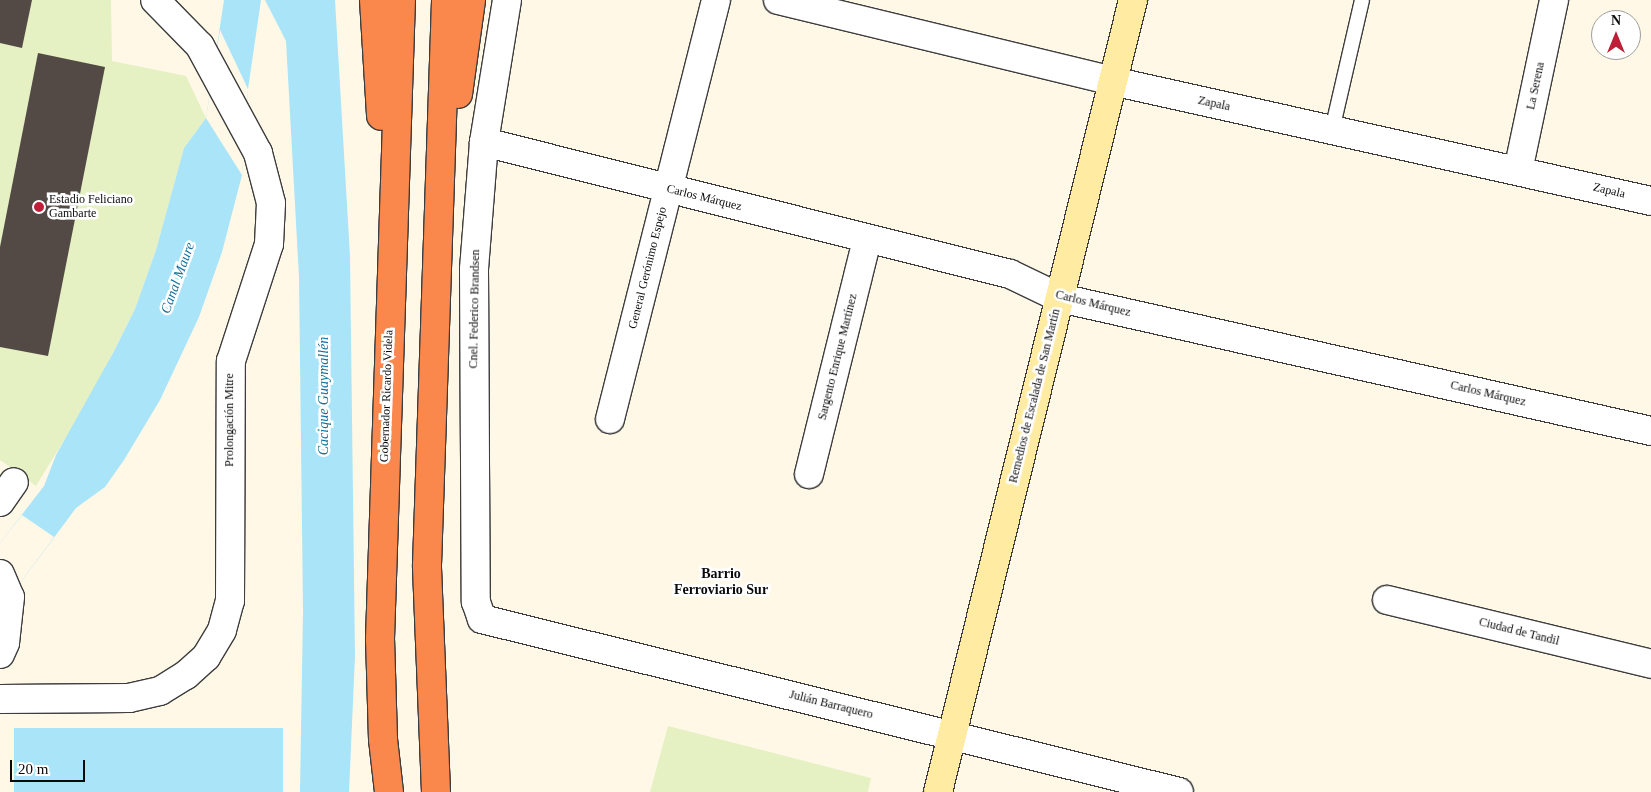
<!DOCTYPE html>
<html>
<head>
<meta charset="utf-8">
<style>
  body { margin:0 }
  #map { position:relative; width:1651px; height:792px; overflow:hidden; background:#fff8e7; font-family:"Times New Roman",serif }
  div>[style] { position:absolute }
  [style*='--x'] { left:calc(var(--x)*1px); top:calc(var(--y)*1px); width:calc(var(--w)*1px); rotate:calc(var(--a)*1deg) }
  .pitch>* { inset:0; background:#e6f1c3 }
  .water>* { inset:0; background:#aae4f8; transform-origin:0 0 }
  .pier>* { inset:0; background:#fff8e7 }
  .building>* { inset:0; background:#534a46 }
  .roads { filter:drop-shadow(1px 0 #3d3d3d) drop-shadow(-1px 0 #3d3d3d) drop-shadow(0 1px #3d3d3d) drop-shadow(0 -1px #3d3d3d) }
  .lane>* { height:14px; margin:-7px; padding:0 7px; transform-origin:7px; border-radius:7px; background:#fff }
  .street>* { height:28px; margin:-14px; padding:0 14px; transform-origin:14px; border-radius:14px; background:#fff }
  .secondary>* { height:28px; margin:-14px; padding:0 14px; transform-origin:14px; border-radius:14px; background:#ffeba2 }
  .highway>* { height:28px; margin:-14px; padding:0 14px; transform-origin:14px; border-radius:14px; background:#fa874b }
  .dots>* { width:14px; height:14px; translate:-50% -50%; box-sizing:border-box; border:2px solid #fff; border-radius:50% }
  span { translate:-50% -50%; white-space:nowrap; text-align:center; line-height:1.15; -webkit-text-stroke:5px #fff; paint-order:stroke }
  .street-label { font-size:12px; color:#0a0a0a }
  .poi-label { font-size:12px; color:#0a0a0a }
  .left { translate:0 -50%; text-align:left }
  .water-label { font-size:14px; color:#11709f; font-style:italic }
  .neighbourhood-label { font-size:14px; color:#0a0a0a; font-weight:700 }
  .north { position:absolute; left:1591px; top:10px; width:50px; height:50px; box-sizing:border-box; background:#fff; border:1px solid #9d9d9d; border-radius:50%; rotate:0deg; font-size:14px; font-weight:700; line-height:20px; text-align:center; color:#0a0a0a }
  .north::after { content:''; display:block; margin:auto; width:18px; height:22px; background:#be1f38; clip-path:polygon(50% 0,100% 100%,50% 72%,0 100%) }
  .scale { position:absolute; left:10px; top:760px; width:75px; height:22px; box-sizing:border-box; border:2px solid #0a0a0a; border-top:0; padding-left:6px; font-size:15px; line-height:18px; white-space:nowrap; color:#0a0a0a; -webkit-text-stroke:4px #fff; paint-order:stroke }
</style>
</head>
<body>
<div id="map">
  <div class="pitch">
    <div style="clip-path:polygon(0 0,111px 0,112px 61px,186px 76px,206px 118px,184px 148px,156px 250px,135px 309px,90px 398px,36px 486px,0 460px)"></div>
    <div style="clip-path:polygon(668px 726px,871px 778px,868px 792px,650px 792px)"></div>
  </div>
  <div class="water">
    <div style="clip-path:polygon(224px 0,261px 0,248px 89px,242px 175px,222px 252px,199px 317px,160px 400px,124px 460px,105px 487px,76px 508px,0 610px,0 543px,44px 486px,56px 455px,113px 353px,135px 309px,156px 250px,184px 148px,206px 118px)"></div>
    <div style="clip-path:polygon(265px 0,335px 0,350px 256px,355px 656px,349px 792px,300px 792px,303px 610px,299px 277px,286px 41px)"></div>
    <div style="left:283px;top:728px;width:64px;height:269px;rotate:90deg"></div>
  </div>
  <div class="pier">
    <div style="clip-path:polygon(220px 30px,248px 89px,242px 175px,206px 118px)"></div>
    <div style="clip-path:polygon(22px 515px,54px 537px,0 610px,0 543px)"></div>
  </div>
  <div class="building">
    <div style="clip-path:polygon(0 0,32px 0,22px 48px,0 43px)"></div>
    <div style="clip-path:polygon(38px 53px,105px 67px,48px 356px,0 347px,0 247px)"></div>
  </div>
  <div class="roads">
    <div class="lane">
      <div style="--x:1332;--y:130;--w:133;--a:-77"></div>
    </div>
    <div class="street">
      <div style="--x:507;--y:0;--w:144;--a:99.2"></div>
      <div style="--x:484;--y:142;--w:127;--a:94.5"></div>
      <div style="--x:474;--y:269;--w:333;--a:89.7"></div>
      <div style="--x:476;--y:602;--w:18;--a:71"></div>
      <div style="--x:482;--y:619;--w:718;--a:13.94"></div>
      <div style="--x:778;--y:0;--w:344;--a:13.6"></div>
      <div style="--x:1112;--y:81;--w:552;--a:12.55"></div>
      <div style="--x:484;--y:142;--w:542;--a:14.09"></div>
      <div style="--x:1010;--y:274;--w:55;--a:25.6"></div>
      <div style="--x:1060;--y:298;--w:606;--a:12.68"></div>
      <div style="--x:1518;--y:171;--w:175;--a:-78.1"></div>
      <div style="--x:610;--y:419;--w:432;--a:-75.8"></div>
      <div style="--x:809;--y:474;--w:242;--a:-76.1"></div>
      <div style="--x:0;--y:502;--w:24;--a:-55"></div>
      <div style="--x:0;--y:574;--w:25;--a:67"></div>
      <div style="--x:10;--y:597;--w:46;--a:96.2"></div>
      <div style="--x:5;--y:643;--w:12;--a:114"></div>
      <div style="--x:1387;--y:600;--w:272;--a:13.6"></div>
      <div style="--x:0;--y:699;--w:129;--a:-0.4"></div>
      <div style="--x:129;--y:698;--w:32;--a:-13"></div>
      <div style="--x:160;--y:691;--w:31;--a:-32"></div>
      <div style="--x:186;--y:675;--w:27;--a:-42"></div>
      <div style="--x:206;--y:657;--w:31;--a:-59"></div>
      <div style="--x:222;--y:630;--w:30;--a:-75"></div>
      <div style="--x:230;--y:601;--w:240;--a:-89.8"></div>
      <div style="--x:231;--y:361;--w:123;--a:-72"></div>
      <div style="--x:269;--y:244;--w:41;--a:-87.2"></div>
      <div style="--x:271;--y:203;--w:52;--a:-104.6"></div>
      <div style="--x:258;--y:153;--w:122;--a:-118.5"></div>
      <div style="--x:200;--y:46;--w:64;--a:-134.4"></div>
    </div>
    <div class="secondary">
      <div style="--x:938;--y:792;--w:816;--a:-76.17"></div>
    </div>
    <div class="highway">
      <div style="--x:374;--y:0;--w:116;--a:86.5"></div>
      <div style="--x:458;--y:94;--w:95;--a:-82.1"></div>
      <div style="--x:389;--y:792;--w:53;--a:-96.5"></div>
      <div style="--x:383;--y:739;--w:100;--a:-91.7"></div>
      <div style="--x:380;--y:639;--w:639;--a:-88.12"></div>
      <div style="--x:436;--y:792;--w:227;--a:-92.3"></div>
      <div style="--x:427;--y:565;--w:565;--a:-88.07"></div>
    </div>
  </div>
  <div class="dots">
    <div style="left:39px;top:207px;background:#be1f38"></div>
  </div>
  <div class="street-label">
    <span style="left:1536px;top:86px;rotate:-78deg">La Serena</span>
    <span style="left:1214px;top:104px;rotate:12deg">Zapala</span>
    <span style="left:1609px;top:191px;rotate:13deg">Zapala</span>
    <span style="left:704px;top:198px;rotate:14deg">Carlos Márquez</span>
    <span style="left:648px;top:268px;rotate:-76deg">General Gerónimo Espejo</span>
    <span style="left:1093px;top:304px;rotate:14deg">Carlos Márquez</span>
    <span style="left:475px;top:309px;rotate:-89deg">Cnel. Federico Brandsen</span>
    <span style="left:838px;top:357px;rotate:-76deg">Sargento Enrique Martínez</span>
    <span style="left:1488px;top:394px;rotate:13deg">Carlos Márquez</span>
    <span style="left:387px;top:396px;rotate:-88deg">Gobernador Ricardo Videla</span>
    <span style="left:1035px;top:396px;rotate:-76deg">Remedios de Escalada de San Martín</span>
    <span style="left:230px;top:420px;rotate:-90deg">Prolongación Mitre</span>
    <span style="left:1519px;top:632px;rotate:14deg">Ciudad de Tandil</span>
    <span style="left:831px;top:705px;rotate:14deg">Julián Barraquero</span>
  </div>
  <div class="poi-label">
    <span class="left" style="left:49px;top:207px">Estadio Feliciano<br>Gambarte</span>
  </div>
  <div class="water-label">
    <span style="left:178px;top:278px;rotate:-70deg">Canal Maure</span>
    <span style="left:324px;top:396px;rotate:-90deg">Cacique Guaymallén</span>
  </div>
  <div class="neighbourhood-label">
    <span style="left:721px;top:582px">Barrio<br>Ferroviario Sur</span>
  </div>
  <div class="north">N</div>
  <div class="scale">20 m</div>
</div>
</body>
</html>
